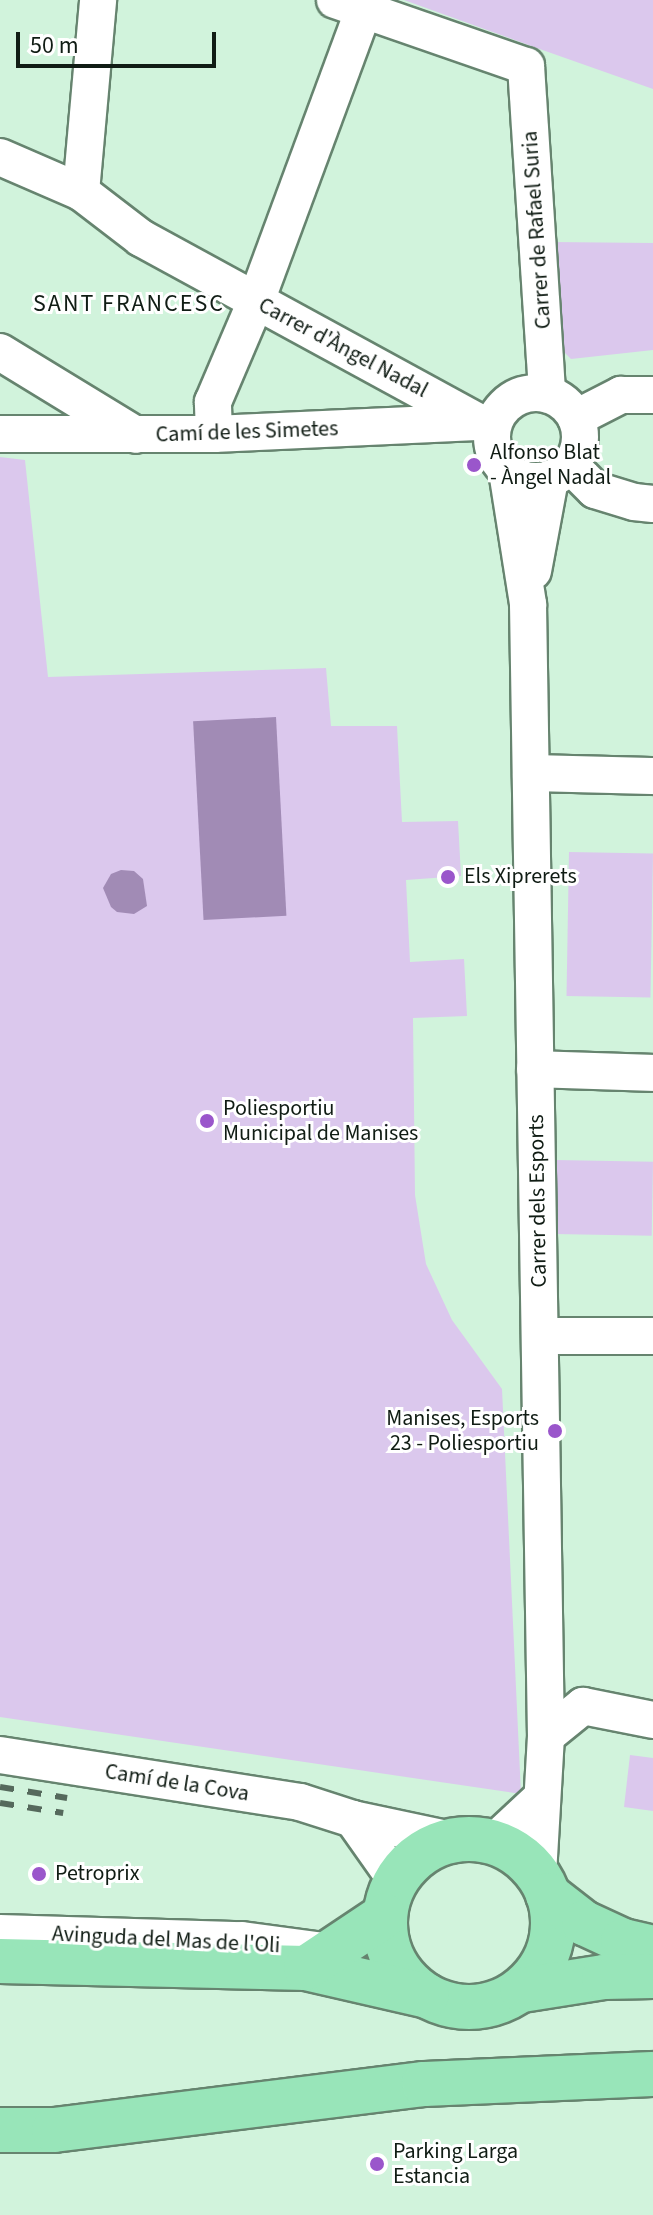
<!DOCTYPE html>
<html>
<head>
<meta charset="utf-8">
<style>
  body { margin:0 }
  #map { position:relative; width:653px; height:2215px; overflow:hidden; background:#d1f3dc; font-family:"Source Sans 3",sans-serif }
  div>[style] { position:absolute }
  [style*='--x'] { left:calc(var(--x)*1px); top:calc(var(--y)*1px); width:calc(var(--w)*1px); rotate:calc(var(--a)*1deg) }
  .green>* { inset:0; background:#dbc8ed; transform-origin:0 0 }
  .water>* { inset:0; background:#a18bb5; transform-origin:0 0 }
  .roads { filter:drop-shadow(2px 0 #66846f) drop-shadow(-2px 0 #66846f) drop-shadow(0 2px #66846f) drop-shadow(0 -2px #66846f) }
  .minor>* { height:36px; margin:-18px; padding:0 18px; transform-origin:18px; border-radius:18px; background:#fff }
  .minor>.ring { margin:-18px; padding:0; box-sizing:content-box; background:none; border:36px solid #fff; border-radius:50% }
  .major>* { height:44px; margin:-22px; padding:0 22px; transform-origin:22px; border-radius:22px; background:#98e5b9 }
  .major>.ring { margin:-22px; padding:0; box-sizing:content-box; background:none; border:44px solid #98e5b9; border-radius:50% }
  .rail>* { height:6px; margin-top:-3px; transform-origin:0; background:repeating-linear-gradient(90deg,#55695c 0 14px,transparent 0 28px) }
  .dots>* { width:22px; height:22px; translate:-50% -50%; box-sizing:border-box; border:4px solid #fff; border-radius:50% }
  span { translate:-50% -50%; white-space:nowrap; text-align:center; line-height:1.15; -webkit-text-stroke:6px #fff; paint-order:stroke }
  .street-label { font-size:22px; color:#101c14 }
  .poi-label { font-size:22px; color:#101c14 }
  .left { translate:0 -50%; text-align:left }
  .right { translate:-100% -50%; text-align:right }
  .neighbourhood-label { font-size:24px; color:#101c14; letter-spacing:2px }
  .scale { position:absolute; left:16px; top:32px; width:200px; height:36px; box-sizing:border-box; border:4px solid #101c14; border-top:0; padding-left:10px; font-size:24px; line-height:28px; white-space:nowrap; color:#101c14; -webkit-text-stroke:6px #fff; paint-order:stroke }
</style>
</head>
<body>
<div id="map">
  <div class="green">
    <div style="clip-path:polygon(404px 0,653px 0,653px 89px,534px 47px)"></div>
    <div style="clip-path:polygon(552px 242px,653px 243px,653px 350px,571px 359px,553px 341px)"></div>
    <div style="clip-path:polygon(0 457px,25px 460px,48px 677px,326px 668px,331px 726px,397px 726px,402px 822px,458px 821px,461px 876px,406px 880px,410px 962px,464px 959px,467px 1016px,413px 1018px,415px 1195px,426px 1264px,452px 1320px,502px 1389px,521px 1794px,0 1717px)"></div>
    <div style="left:569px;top:852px;width:84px;height:144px;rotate:1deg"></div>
    <div style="left:555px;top:1160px;width:98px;height:74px;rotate:1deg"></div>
    <div style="clip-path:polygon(630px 1755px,653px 1758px,653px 1811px,624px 1807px)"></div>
  </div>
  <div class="water">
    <div style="left:276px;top:717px;width:199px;height:83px;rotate:87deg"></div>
    <div style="clip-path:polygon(121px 870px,134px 871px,143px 879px,147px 906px,134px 914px,117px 912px,111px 907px,103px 888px,111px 874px)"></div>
  </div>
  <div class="roads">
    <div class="minor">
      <div style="--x:335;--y:0;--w:202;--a:19.1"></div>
      <div style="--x:526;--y:66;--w:329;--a:86.3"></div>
      <div style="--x:0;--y:157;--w:88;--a:23.4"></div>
      <div style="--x:81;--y:192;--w:76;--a:37.5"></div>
      <div style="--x:141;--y:238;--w:384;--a:28.6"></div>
      <div style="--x:81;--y:192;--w:193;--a:-84.9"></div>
      <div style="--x:0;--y:352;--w:159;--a:31.4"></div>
      <div class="ring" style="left:492px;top:393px;width:52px;height:52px"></div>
      <div style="--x:576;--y:418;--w:51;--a:-27.1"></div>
      <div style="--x:621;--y:395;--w:32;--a:0"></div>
      <div style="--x:0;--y:434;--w:214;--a:0"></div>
      <div style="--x:214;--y:434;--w:263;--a:-2.6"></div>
      <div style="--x:214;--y:434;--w:32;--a:-92"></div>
      <div style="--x:213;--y:402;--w:110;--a:-66.9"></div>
      <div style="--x:256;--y:301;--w:309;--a:-69.7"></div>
      <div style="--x:570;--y:465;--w:35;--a:45"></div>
      <div style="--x:595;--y:490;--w:41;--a:17.1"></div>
      <div style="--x:634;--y:502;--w:19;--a:6"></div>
      <div style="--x:507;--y:471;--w:135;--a:81"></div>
      <div style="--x:528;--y:604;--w:1132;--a:89.09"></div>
      <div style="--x:546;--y:1736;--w:139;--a:93.3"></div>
      <div style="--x:533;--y:571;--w:94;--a:-79.5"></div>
      <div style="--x:531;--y:773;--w:122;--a:1.4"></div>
      <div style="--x:535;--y:1069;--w:118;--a:1.9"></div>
      <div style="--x:540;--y:1336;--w:113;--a:0"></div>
      <div style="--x:546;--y:1736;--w:48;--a:-39"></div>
      <div style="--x:583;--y:1706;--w:71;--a:11.3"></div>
      <div style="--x:0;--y:1755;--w:304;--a:8.9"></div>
      <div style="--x:300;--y:1802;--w:56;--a:17.8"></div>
      <div style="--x:353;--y:1819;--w:100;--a:12.1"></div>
      <div style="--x:353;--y:1819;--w:75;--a:54.8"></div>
      <div style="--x:494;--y:1842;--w:64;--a:-43.1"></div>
      <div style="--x:0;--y:1933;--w:242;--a:1.7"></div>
      <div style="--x:242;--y:1940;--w:90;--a:7.7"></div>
    </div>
    <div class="major">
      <div class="ring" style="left:385px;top:1839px;width:124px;height:124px"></div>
      <div style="--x:548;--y:1895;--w:46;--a:37.9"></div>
      <div style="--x:584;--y:1923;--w:43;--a:24.8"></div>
      <div style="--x:623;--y:1941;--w:31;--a:13"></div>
      <div style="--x:0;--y:1961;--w:306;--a:1.3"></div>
      <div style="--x:306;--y:1968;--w:124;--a:13"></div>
      <div style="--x:306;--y:1968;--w:94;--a:-33.7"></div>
      <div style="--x:522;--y:1990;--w:83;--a:-9"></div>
      <div style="--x:604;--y:1977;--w:49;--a:-1.2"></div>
      <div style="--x:0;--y:2130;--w:54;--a:0"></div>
      <div style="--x:54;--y:2130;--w:373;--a:-7.1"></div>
      <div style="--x:424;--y:2084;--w:229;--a:-2.5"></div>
    </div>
  </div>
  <div class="rail">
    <div style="--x:0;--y:1787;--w:68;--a:9.3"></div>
    <div style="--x:0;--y:1803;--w:64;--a:9"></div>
  </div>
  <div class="dots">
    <div style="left:474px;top:465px;background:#9a56cb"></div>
    <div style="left:448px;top:877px;background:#9a56cb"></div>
    <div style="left:207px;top:1121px;background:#9a56cb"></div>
    <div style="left:555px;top:1431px;background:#9a56cb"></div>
    <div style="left:39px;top:1874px;background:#9a56cb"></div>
    <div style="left:377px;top:2164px;background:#9a56cb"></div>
  </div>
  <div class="street-label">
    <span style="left:537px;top:230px;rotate:-94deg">Carrer de Rafael Suria</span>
    <span style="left:343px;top:348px;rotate:28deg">Carrer d'Àngel Nadal</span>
    <span style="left:247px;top:432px;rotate:-2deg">Camí de les Simetes</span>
    <span style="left:538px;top:1201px;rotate:-91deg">Carrer dels Esports</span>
    <span style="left:177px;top:1783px;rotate:9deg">Camí de la Cova</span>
    <span style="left:166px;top:1940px;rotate:3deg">Avinguda del Mas de l'Oli</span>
  </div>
  <div class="poi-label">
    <span class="left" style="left:490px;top:465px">Alfonso Blat<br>- Àngel Nadal</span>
    <span class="left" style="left:464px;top:877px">Els Xiprerets</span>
    <span class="left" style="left:223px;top:1121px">Poliesportiu<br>Municipal de Manises</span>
    <span class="right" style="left:539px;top:1431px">Manises, Esports<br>23 - Poliesportiu</span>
    <span class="left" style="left:55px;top:1874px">Petroprix</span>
    <span class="left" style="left:393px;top:2164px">Parking Larga<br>Estancia</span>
  </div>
  <div class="neighbourhood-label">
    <span style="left:129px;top:304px">SANT FRANCESC</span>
  </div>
  <div class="scale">50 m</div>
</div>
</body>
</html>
